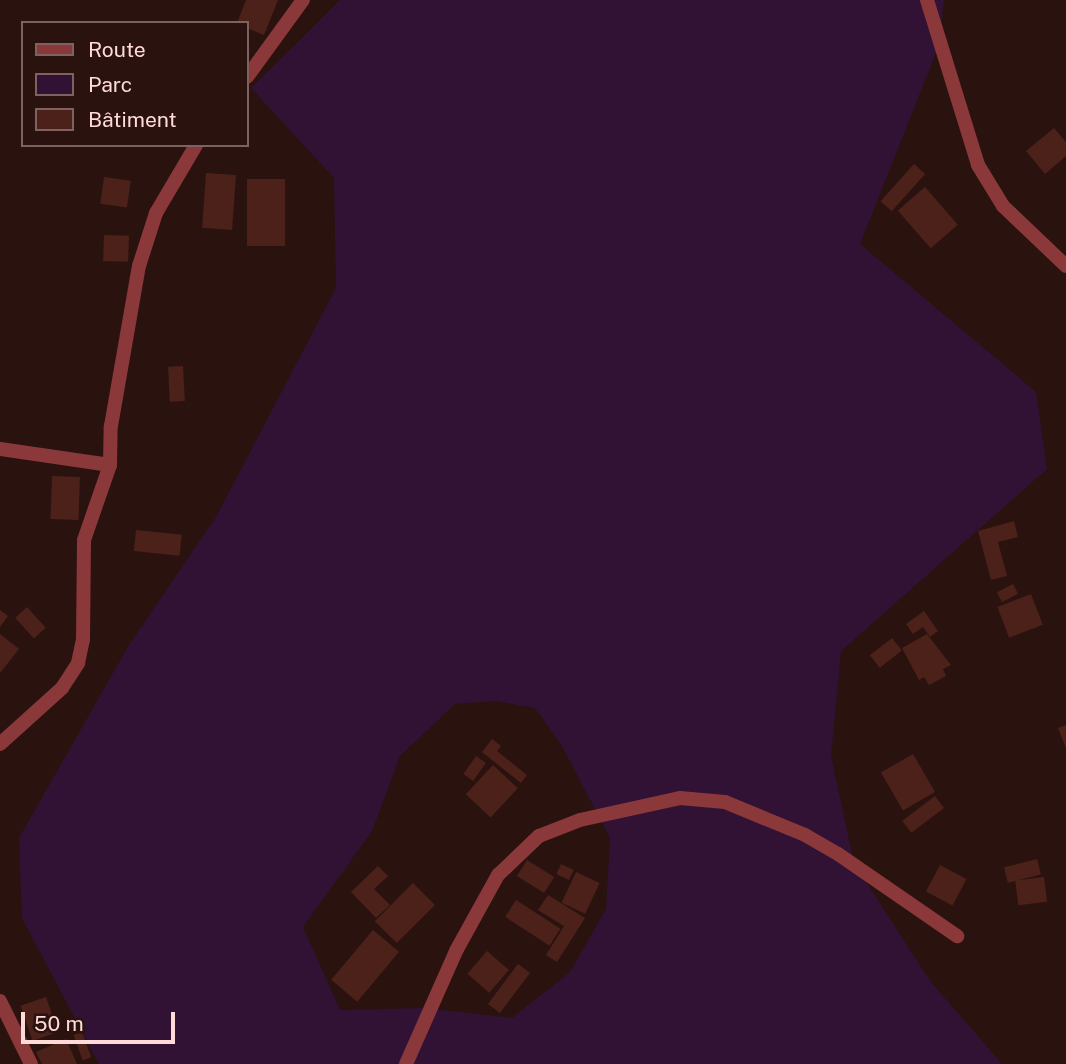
<!DOCTYPE html>
<html>
<head>
<meta charset="utf-8">
<style>
  body { margin:0 }
  #map { position:relative; width:1066px; height:1064px; overflow:hidden; background:#2a120f; font-family:"Public Sans",sans-serif }
  div>[style] { position:absolute }
  [style*='--x'] { left:calc(var(--x)*1px); top:calc(var(--y)*1px); width:calc(var(--w)*1px); rotate:calc(var(--a)*1deg) }
  .green>* { inset:0; background:#311234 }
  .building>* { inset:0; background:#4c211a; transform-origin:0 0 }
  .street>* { height:14px; margin:-7px; padding:0 7px; transform-origin:7px; border-radius:7px; background:#8b383a }
  span { translate:-50% -50%; white-space:nowrap; text-align:center; line-height:1.15; -webkit-text-stroke:7px #2a120f; paint-order:stroke }
  .legend { position:absolute; left:21px; top:21px; width:228px; height:126px; box-sizing:border-box; background:#2a120f; border:2px solid #7f625f; margin:0; padding:9px 12px; list-style:none; font-size:21px; color:#ffdad8 }
  .legend li { display:flex; align-items:center; gap:14px; height:35px }
  .legend b { width:35px; border:2px solid #7f625f }
  .scale { position:absolute; left:21px; top:1012px; width:154px; height:32px; box-sizing:border-box; border:4px solid #ffdad8; border-top:0; padding-left:9px; font-size:21px; line-height:24px; white-space:nowrap; color:#ffdad8; -webkit-text-stroke:5px #2a120f; paint-order:stroke }
</style>
</head>
<body>
<div id="map">
  <div class="green">
    <div style="clip-path:polygon(evenodd,340px 0,944px 0,939px 45px,860px 244px,1036px 392px,1047px 469px,841px 651px,831px 756px,854px 863px,930px 981px,1002px 1064px,99px 1064px,22px 918px,19px 838px,129px 645px,216px 517px,336px 288px,334px 178px,251px 88px,340px 0,496px 701px,535px 708px,562px 746px,610px 838px,606px 909px,570px 972px,512px 1018px,424px 1008px,340px 1010px,303px 927px,372px 831px,400px 756px,455px 704px,496px 701px)"></div>
  </div>
  <div class="building">
    <div style="clip-path:polygon(246px 0,278px 0,264px 35px,247px 28px,247px 23px,237px 23px)"></div>
    <div style="clip-path:polygon(1054px 128px,1066px 142px,1066px 156px,1045px 174px,1026px 151px)"></div>
    <div style="left:914px;top:164px;width:15px;height:50px;rotate:42deg"></div>
    <div style="left:206px;top:173px;width:30px;height:55px;rotate:4deg"></div>
    <div style="left:104px;top:177px;width:27px;height:27px;rotate:8deg"></div>
    <div style="left:247px;top:179px;width:38px;height:67px"></div>
    <div style="left:925px;top:187px;width:50px;height:36px;rotate:49deg"></div>
    <div style="left:104px;top:235px;width:25px;height:26px;rotate:2deg"></div>
    <div style="left:183px;top:366px;width:35px;height:15px;rotate:87deg"></div>
    <div style="left:52px;top:476px;width:28px;height:43px;rotate:2deg"></div>
    <div style="clip-path:polygon(1014px 521px,1018px 537px,998px 542px,1007px 576px,991px 580px,978px 531px)"></div>
    <div style="left:136px;top:530px;width:46px;height:21px;rotate:6deg"></div>
    <div style="left:1013px;top:584px;width:11px;height:18px;rotate:63deg"></div>
    <div style="left:1031px;top:594px;width:33px;height:36px;rotate:69deg"></div>
    <div style="left:27px;top:607px;width:28px;height:16px;rotate:48deg"></div>
    <div style="clip-path:polygon(0 610px,8px 616px,0 627px)"></div>
    <div style="clip-path:polygon(924px 611px,938px 631px,930px 637px,923px 627px,913px 634px,906px 624px)"></div>
    <div style="clip-path:polygon(0 634px,19px 649px,0 673px)"></div>
    <div style="clip-path:polygon(927px 634px,951px 665px,943px 669px,946px 676px,929px 685px,924px 677px,919px 680px,902px 648px)"></div>
    <div style="left:892px;top:638px;width:16px;height:28px;rotate:52deg"></div>
    <div style="clip-path:polygon(1066px 725px,1066px 748px,1058px 728px)"></div>
    <div style="clip-path:polygon(492px 739px,501px 746px,497px 751px,527px 775px,521px 783px,482px 752px)"></div>
    <div style="left:913px;top:754px;width:44px;height:37px;rotate:60deg"></div>
    <div style="left:476px;top:756px;width:12px;height:22px;rotate:35deg"></div>
    <div style="left:493px;top:765px;width:34px;height:40px;rotate:43deg"></div>
    <div style="left:935px;top:796px;width:15px;height:41px;rotate:53deg"></div>
    <div style="left:1037px;top:859px;width:16px;height:34px;rotate:76deg"></div>
    <div style="left:527px;top:860px;width:32px;height:19px;rotate:32deg"></div>
    <div style="left:561px;top:864px;width:14px;height:11px;rotate:25deg"></div>
    <div style="left:940px;top:865px;width:30px;height:30px;rotate:28deg"></div>
    <div style="clip-path:polygon(378px 866px,388px 876px,374px 889px,390px 905px,376px 918px,351px 892px)"></div>
    <div style="left:576px;top:872px;width:26px;height:34px;rotate:25deg"></div>
    <div style="left:1044px;top:877px;width:25px;height:29px;rotate:83deg"></div>
    <div style="left:413px;top:883px;width:31px;height:54px;rotate:45deg"></div>
    <div style="clip-path:polygon(548px 895px,585px 918px,557px 962px,546px 955px,564px 926px,538px 910px)"></div>
    <div style="left:516px;top:900px;width:53px;height:20px;rotate:33deg"></div>
    <div style="left:373px;top:930px;width:34px;height:65px;rotate:40deg"></div>
    <div style="left:487px;top:951px;width:29px;height:30px;rotate:41deg"></div>
    <div style="left:518px;top:964px;width:15px;height:50px;rotate:37deg"></div>
    <div style="left:46px;top:997px;width:37px;height:27px;rotate:71deg"></div>
    <div style="left:82px;top:1032px;width:27px;height:9px;rotate:70deg"></div>
    <div style="clip-path:polygon(66px 1039px,77px 1064px,42px 1064px,36px 1052px)"></div>
  </div>
  <div class="street">
    <div style="--x:927;--y:0;--w:173;--a:72.8"></div>
    <div style="--x:978;--y:165;--w:48;--a:58.6"></div>
    <div style="--x:1003;--y:206;--w:87;--a:43.6"></div>
    <div style="--x:247;--y:77;--w:95;--a:-54"></div>
    <div style="--x:0;--y:449;--w:111;--a:8.3"></div>
    <div style="--x:0;--y:744;--w:84;--a:-42.1"></div>
    <div style="--x:62;--y:688;--w:30;--a:-57"></div>
    <div style="--x:78;--y:663;--w:25;--a:-78"></div>
    <div style="--x:83;--y:639;--w:99;--a:-89.4"></div>
    <div style="--x:84;--y:540;--w:79;--a:-70.9"></div>
    <div style="--x:110;--y:465;--w:39;--a:-89"></div>
    <div style="--x:111;--y:426;--w:162;--a:-80.1"></div>
    <div style="--x:139;--y:266;--w:56;--a:-72.2"></div>
    <div style="--x:156;--y:213;--w:79;--a:-59.5"></div>
    <div style="--x:0;--y:1001;--w:70;--a:63.8"></div>
    <div style="--x:406;--y:1064;--w:124;--a:-66.1"></div>
    <div style="--x:456;--y:951;--w:87;--a:-61.1"></div>
    <div style="--x:498;--y:875;--w:57;--a:-43.6"></div>
    <div style="--x:539;--y:836;--w:44;--a:-21.3"></div>
    <div style="--x:580;--y:820;--w:102;--a:-12.4"></div>
    <div style="--x:680;--y:798;--w:45;--a:5.1"></div>
    <div style="--x:725;--y:802;--w:87;--a:22.4"></div>
    <div style="--x:805;--y:835;--w:38;--a:30"></div>
    <div style="--x:838;--y:854;--w:145;--a:34.6"></div>
  </div>
  <ul class="legend">
  <li><b style="height:9px;background:#8b383a"></b>Route</li>
  <li><b style="height:19px;background:#311234"></b>Parc</li>
  <li><b style="height:19px;background:#4c211a"></b>Bâtiment</li>
  </ul>
  <div class="scale">50 m</div>
</div>
</body>
</html>
